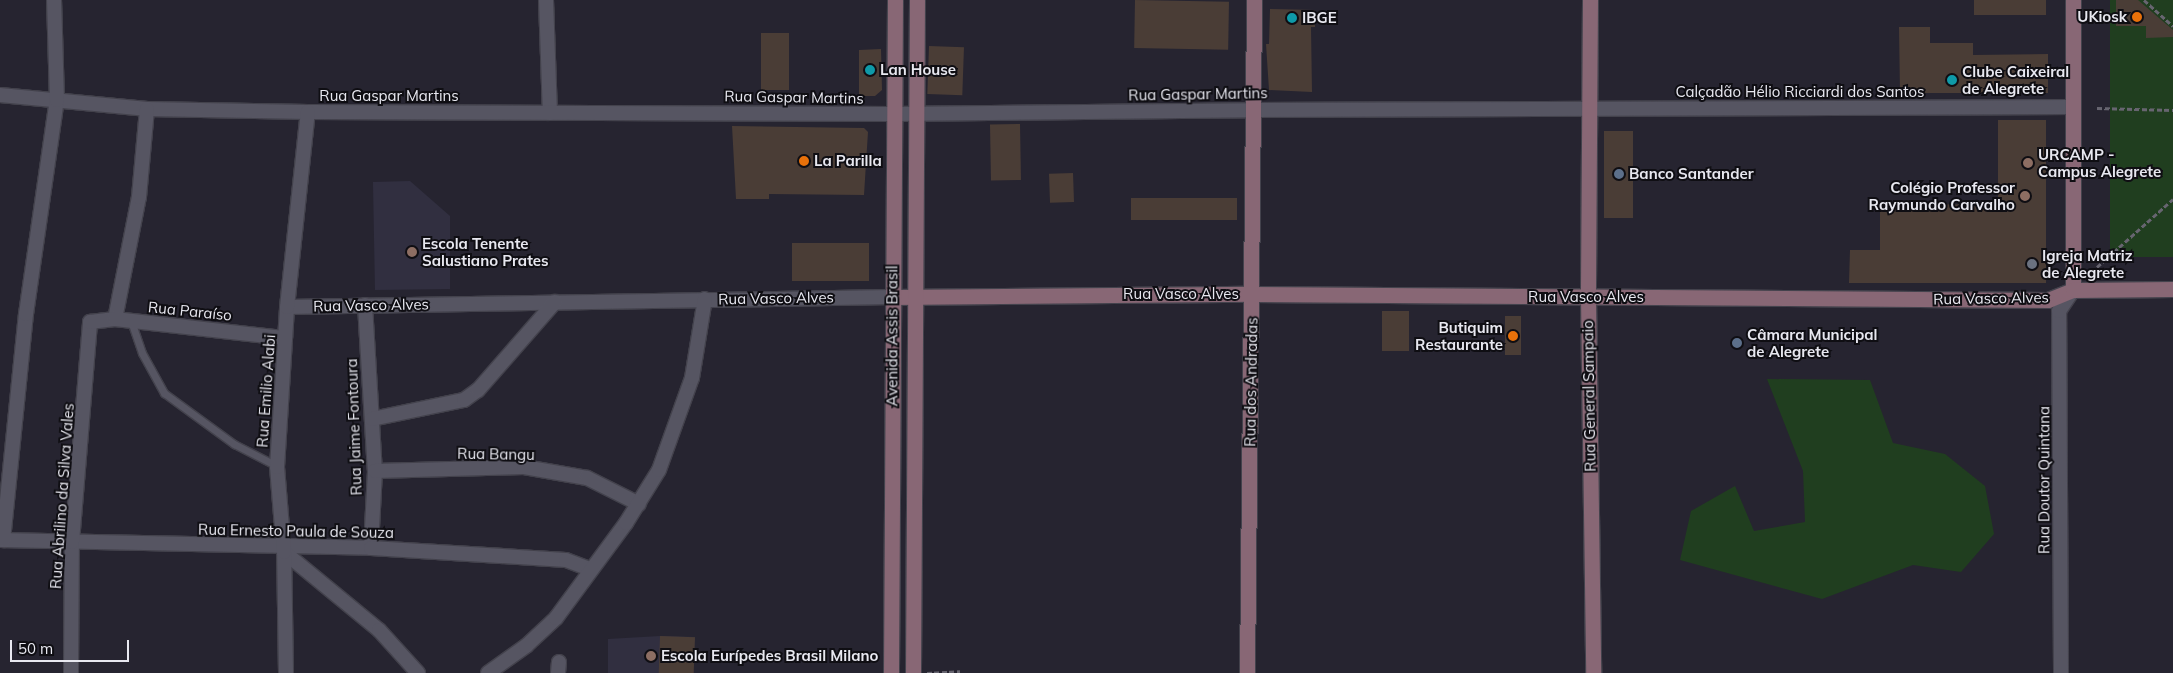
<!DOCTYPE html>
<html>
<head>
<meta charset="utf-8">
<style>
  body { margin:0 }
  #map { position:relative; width:2173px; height:673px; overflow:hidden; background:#262430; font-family:Mulish,sans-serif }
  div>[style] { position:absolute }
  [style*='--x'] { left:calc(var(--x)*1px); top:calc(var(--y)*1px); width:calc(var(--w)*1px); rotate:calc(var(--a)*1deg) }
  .built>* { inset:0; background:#312f40 }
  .green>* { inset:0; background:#203e1f; transform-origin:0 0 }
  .building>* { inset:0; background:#4a3d36; transform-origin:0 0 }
  .path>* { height:3px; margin-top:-1.5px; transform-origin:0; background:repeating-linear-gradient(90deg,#676570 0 5px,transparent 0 7.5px) }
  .roads { filter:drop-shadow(1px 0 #43424c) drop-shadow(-1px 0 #43424c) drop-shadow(0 1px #43424c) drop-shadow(0 -1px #43424c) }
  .lane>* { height:7px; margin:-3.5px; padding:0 3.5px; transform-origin:3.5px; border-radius:3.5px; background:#565562 }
  .street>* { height:14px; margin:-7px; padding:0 7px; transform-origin:7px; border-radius:7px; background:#565562 }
  .secondary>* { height:15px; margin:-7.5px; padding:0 7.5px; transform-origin:7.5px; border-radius:7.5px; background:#886775 }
  .dots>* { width:14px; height:14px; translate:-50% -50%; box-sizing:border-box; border:2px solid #0f0e13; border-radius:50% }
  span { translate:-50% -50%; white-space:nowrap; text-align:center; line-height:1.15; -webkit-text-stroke:4px #0f0e13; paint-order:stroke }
  .poi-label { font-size:15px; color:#e8e8f0; font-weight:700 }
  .right { translate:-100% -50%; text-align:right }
  .left { translate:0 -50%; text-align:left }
  .street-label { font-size:15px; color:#e8e8f0 }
  .scale { position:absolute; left:10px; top:640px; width:119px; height:22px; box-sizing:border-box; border:2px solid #e8e8f0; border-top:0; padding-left:6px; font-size:15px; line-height:18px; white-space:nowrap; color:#e8e8f0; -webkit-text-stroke:4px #0f0e13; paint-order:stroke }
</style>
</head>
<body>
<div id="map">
  <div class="built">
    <div style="clip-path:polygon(410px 181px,450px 216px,450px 289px,375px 290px,373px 182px)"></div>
    <div style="clip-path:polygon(660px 636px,695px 637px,692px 673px,608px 673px,608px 639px)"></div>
  </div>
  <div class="green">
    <div style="left:2110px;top:0;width:63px;height:257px"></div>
    <div style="clip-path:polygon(1767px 379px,1870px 380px,1893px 443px,1945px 454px,1985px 486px,1994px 534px,1961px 572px,1913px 565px,1822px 599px,1680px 560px,1691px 511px,1735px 486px,1754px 531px,1805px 522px,1803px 471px)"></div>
  </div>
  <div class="building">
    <div style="left:1135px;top:0;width:94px;height:48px;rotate:1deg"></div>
    <div style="left:1974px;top:0;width:72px;height:15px"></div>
    <div style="clip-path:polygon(2116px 0,2138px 0,2173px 30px,2173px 37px,2146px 38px,2146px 26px,2116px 26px)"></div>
    <div style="clip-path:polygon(1270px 9px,1315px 10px,1315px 27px,1311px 27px,1312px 92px,1269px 90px,1266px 44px,1269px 44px)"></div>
    <div style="clip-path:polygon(1899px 27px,1930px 27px,1930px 43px,1973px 43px,1973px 55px,2048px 54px,2048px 93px,1900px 93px)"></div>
    <div style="left:761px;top:33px;width:28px;height:57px"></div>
    <div style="left:929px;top:46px;width:35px;height:48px;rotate:2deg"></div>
    <div style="clip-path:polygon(881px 49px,882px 90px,875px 96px,859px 96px,859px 50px)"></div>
    <div style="clip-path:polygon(1998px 120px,2046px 120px,2046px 283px,1849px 283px,1850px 250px,1880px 250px,1880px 205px,1998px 204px)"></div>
    <div style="left:1020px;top:124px;width:56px;height:30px;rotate:89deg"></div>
    <div style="clip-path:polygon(732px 126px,864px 128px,868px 132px,864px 195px,769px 194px,769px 199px,736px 199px)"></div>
    <div style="left:1604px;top:131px;width:29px;height:87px"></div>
    <div style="left:1073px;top:173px;width:29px;height:24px;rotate:88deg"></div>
    <div style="left:1237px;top:198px;width:22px;height:106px;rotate:90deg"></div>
    <div style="left:792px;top:243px;width:77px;height:38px"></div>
    <div style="left:1382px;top:311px;width:27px;height:40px"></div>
    <div style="left:1505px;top:316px;width:16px;height:39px"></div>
    <div style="left:660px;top:636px;width:35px;height:37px;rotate:2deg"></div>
  </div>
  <div class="path">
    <div style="--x:2144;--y:0;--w:39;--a:42"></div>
    <div style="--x:2097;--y:108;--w:76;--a:1.5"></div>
    <div style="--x:2097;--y:267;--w:102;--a:-41.8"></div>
    <div style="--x:927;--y:673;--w:33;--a:-3"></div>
  </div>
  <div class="roads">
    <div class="lane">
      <div style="--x:131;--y:321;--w:34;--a:71"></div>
      <div style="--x:142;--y:353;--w:46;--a:61.2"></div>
      <div style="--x:164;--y:393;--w:87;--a:36.1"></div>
      <div style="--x:234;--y:444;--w:48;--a:27.1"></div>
    </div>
    <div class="street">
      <div style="--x:546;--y:0;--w:113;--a:88"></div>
      <div style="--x:0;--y:95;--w:148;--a:5.4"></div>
      <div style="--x:147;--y:109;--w:161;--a:1.1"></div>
      <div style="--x:308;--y:112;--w:586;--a:0.2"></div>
      <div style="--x:894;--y:114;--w:359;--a:-0.6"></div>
      <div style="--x:1253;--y:110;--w:819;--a:-0.21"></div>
      <div style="--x:365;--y:305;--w:166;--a:86.6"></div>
      <div style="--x:375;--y:471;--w:77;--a:93"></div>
      <div style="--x:287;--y:307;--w:605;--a:-0.95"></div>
      <div style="--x:115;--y:319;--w:124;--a:-78.9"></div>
      <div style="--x:139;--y:197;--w:88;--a:-84.8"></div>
      <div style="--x:372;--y:419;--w:94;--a:-11.7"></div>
      <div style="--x:464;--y:400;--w:17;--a:-36"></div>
      <div style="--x:478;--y:390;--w:117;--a:-48.8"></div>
      <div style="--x:375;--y:471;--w:149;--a:-1.5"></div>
      <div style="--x:524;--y:467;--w:64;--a:9.9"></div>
      <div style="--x:587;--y:478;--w:58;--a:26.6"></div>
      <div style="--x:0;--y:540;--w:371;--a:1.2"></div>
      <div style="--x:371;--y:548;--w:195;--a:3.5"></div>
      <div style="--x:566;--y:560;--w:26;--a:21"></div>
      <div style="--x:3;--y:540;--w:227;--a:-84.2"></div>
      <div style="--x:26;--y:314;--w:216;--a:-81.8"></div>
      <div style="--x:57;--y:100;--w:100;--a:-91.7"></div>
      <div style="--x:284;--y:552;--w:123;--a:39.4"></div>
      <div style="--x:379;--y:630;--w:58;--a:47.8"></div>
      <div style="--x:71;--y:673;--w:131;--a:-89.6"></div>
      <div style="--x:72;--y:542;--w:221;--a:-85.3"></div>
      <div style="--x:90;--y:322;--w:25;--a:-7"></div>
      <div style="--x:115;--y:319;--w:171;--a:6.4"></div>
      <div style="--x:286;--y:673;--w:121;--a:-90.9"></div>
      <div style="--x:284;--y:552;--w:85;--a:-94.7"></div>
      <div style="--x:277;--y:467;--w:160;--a:-86.4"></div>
      <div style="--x:287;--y:307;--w:196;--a:-83.9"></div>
      <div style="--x:488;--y:673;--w:47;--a:-35.4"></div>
      <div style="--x:526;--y:646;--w:41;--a:-43"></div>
      <div style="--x:556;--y:618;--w:118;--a:-53.6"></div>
      <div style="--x:626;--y:523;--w:62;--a:-58.1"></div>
      <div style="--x:659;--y:470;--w:98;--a:-70.3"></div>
      <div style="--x:692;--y:378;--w:80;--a:-80.7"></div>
      <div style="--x:558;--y:673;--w:11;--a:-85"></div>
      <div style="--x:2061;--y:673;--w:362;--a:-90.3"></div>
      <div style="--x:2059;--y:311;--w:25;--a:-56"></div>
    </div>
    <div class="secondary">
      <div style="--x:1590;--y:0;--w:297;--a:90.4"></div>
      <div style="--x:1588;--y:297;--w:376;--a:89.2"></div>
      <div style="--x:2073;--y:290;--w:290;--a:-90"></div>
      <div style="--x:892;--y:297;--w:360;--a:-0.5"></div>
      <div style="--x:1252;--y:294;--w:796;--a:0.43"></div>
      <div style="--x:2048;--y:300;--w:27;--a:-22"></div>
      <div style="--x:2073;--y:290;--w:100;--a:-0.6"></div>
      <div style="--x:891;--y:673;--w:673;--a:-89.66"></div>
      <div style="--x:913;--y:673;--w:673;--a:-89.66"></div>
      <div style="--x:1247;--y:673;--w:673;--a:-89.4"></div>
    </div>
  </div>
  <div class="dots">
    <div style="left:2137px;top:17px;background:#e8710a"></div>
    <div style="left:1292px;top:18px;background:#0f9aa8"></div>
    <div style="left:870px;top:70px;background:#0f9aa8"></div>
    <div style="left:1952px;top:80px;background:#0f9aa8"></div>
    <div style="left:804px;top:161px;background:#e8710a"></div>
    <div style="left:2028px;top:163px;background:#8d6e63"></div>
    <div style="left:1619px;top:174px;background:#5c6f8a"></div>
    <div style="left:2025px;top:196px;background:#8d6e63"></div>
    <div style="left:412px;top:252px;background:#8d6e63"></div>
    <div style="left:2032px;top:264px;background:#6b7280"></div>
    <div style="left:1513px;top:336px;background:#e8710a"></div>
    <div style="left:1737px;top:343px;background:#5c6f8a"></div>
    <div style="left:651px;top:656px;background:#8d6e63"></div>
  </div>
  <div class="poi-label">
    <span class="right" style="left:2127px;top:17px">UKiosk</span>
    <span class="left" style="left:1302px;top:18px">IBGE</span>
    <span class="left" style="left:880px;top:70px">Lan House</span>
    <span class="left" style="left:1962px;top:80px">Clube Caixeiral<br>de Alegrete</span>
    <span class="left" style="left:2038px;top:163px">URCAMP -<br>Campus Alegrete</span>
    <span class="left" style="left:814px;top:161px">La Parilla</span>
    <span class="left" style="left:1629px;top:174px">Banco Santander</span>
    <span class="right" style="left:2015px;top:196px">Colégio Professor<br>Raymundo Carvalho</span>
    <span class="left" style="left:422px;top:252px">Escola Tenente<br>Salustiano Prates</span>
    <span class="left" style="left:2042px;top:264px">Igreja Matriz<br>de Alegrete</span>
    <span class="right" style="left:1503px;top:336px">Butiquim<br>Restaurante</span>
    <span class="left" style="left:1747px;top:343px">Câmara Municipal<br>de Alegrete</span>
    <span class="left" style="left:661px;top:656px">Escola Eurípedes Brasil Milano</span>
  </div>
  <div class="street-label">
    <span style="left:1800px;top:92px">Calçadão Hélio Ricciardi dos Santos</span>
    <span style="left:1198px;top:94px;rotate:-1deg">Rua Gaspar Martins</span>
    <span style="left:389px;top:96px">Rua Gaspar Martins</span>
    <span style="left:794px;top:97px;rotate:1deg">Rua Gaspar Martins</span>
    <span style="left:1181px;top:294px">Rua Vasco Alves</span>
    <span style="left:1586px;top:297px">Rua Vasco Alves</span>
    <span style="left:776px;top:298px;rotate:-1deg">Rua Vasco Alves</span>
    <span style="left:1991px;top:298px;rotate:-1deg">Rua Vasco Alves</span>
    <span style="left:371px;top:305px;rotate:-1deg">Rua Vasco Alves</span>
    <span style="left:190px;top:311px;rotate:6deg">Rua Paraíso</span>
    <span style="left:892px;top:336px;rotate:-90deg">Avenida Assis Brasil</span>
    <span style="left:1251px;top:382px;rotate:-89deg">Rua dos Andradas</span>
    <span style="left:266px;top:391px;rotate:-86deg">Rua Emilio Alabi</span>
    <span style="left:1589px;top:396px;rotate:-91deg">Rua General Sampaio</span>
    <span style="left:354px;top:427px;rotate:-92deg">Rua Jaime Fontoura</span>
    <span style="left:496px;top:454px;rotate:1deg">Rua Bangu</span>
    <span style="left:2044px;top:480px;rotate:-90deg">Rua Doutor Quintana</span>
    <span style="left:62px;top:496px;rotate:-86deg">Rua Abrilino da Silva Vales</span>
    <span style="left:296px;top:531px;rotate:1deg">Rua Ernesto Paula de Souza</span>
  </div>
  <div class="scale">50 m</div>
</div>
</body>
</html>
